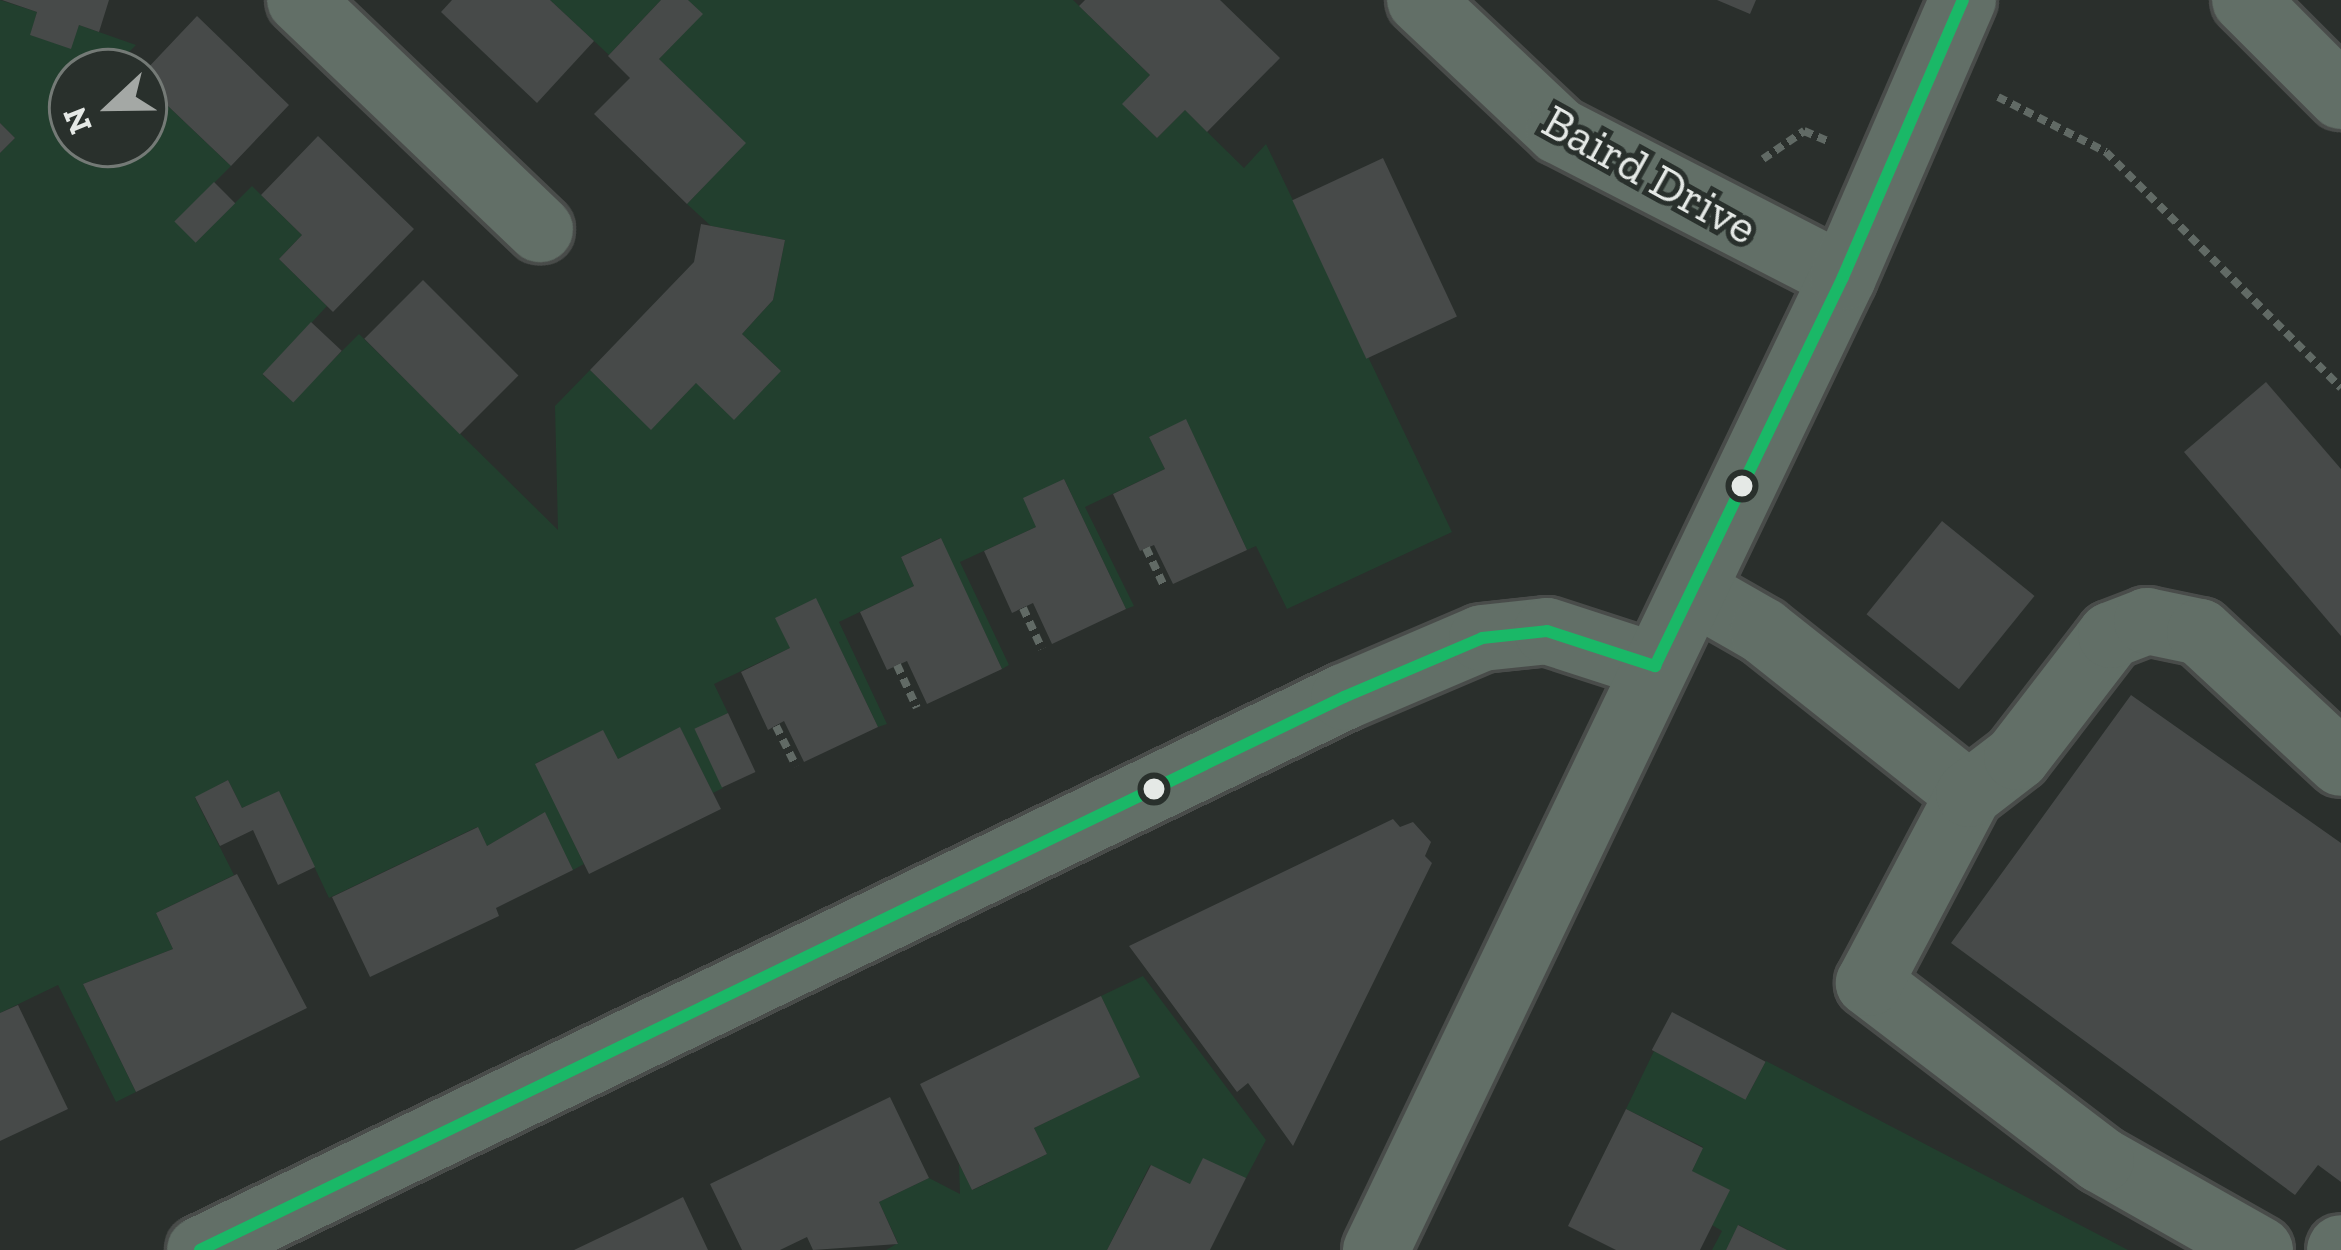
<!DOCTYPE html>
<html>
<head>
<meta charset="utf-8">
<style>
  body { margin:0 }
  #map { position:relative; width:2341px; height:1250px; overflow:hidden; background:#2a2f2c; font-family:"Zilla Slab",serif }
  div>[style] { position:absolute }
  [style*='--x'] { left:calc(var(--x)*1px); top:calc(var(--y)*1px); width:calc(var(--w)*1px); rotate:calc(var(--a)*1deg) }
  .green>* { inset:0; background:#223f2e }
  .building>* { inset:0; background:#474a49; transform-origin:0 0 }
  .path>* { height:8px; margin-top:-4px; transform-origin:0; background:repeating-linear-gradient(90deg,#616a65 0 9px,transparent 0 15px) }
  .roads { filter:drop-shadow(3px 0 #494c4a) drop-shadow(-3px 0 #494c4a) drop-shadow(0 3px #494c4a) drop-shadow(0 -3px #494c4a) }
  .minor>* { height:66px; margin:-33px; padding:0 33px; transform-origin:33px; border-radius:33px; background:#626f67 }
  .bus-1>* { height:12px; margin:-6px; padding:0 6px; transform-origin:6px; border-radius:6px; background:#1ab867 }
  .dots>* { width:33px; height:33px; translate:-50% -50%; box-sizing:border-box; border:6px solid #29302c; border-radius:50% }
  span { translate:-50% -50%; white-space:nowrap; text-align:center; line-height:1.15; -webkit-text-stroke:10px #29302c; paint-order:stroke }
  .street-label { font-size:48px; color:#e5e9e6 }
  .north { position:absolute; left:48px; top:48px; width:120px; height:120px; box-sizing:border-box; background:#29302c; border:3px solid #747a76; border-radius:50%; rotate:248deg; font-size:33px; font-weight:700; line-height:48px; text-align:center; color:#e5e9e6 }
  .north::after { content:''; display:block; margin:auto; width:42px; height:54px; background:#a4a8a5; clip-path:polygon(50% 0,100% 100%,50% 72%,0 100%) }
</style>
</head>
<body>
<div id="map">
  <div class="green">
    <div style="clip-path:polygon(0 0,37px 12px,31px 35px,70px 48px,79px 25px,136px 45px,120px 61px,132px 72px,72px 72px,72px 144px,144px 144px,144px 130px,168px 106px,231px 166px,176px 221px,196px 242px,252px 186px,302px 235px,279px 259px,327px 306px,263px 375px,292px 401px,359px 334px,558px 530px,555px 406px,590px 370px,651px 429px,696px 383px,781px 371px,742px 334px,773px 300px,785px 240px,711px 226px,687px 204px,745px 143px,659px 59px,702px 14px,688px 0,1073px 0,1150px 75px,1123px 104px,1157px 138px,1185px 110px,1244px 168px,1266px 144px,1452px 532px,1287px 609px,1256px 546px,1247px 550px,1186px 420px,1149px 437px,1165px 469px,1085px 507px,1134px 606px,1126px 609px,1064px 479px,1036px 527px,960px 562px,1009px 665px,1002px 669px,940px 538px,901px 557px,914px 586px,839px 622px,887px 724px,878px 727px,816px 599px,790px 648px,714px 684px,728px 713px,696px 730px,723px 788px,713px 793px,680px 728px,618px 759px,603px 731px,536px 763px,584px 864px,573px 870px,544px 813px,487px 846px,477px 827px,329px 898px,279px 792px,242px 808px,228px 780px,195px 798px,234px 875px,156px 913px,173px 949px,83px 984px,136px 1092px,116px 1102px,58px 985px,0 1013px,0 153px,15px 138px,0 123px)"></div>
    <div style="clip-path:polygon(550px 0,661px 0,609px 55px)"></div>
    <div style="clip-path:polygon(1143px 976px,1266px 1140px,1246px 1178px,1190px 1184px,1150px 1165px,1107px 1250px,886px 1250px,898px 1243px,879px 1202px,929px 1178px,960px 1194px,959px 1164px,973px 1190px,1047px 1154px,1034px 1128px,1139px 1077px,1101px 996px)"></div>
    <div style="clip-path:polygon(1654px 1051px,1747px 1097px,1766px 1061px,2128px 1250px,1787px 1250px,1739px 1225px,1726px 1250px,1712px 1250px,1722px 1231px,1712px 1225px,1692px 1171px,1703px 1147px,1626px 1109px)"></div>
  </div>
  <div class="building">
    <div style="clip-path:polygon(2px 0,109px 0,99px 32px,79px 25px,71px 49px,30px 35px,37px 12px)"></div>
    <div style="clip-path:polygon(452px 0,550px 0,594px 41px,537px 103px,441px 12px)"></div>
    <div style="clip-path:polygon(661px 0,688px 0,703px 14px,659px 59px,746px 143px,687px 204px,594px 114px,630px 78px,608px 56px)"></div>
    <div style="clip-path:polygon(1085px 0,1220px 0,1280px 58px,1207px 132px,1185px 110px,1157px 138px,1122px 104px,1150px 75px,1079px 6px)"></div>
    <div style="clip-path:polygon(1717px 0,1756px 0,1750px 14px)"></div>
    <div style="clip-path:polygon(197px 16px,289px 105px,231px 166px,168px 106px,144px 131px,144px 72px)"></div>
    <div style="clip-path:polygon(0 123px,15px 138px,0 153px)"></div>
    <div style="clip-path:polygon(318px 136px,414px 229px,333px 312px,279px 259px,302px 235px,261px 195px)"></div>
    <div style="left:1383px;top:158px;width:175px;height:100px;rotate:65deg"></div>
    <div style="left:214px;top:182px;width:30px;height:56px;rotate:45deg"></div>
    <div style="clip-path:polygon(701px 224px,785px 240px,773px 300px,742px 334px,781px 371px,734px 420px,696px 383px,651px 430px,590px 370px,694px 262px)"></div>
    <div style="left:423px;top:280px;width:135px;height:83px;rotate:45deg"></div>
    <div style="left:311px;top:322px;width:42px;height:71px;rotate:43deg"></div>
    <div style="clip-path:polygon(2266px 382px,2341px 469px,2341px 636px,2184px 452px)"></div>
    <div style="clip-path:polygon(1186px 419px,1247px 550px,1173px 584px,1154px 545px,1140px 551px,1113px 494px,1165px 469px,1149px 437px)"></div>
    <div style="clip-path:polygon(1064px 479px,1126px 609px,1052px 644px,1033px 603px,1012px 613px,984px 551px,1036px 527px,1023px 498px)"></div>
    <div style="left:1942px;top:521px;width:119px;height:120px;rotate:39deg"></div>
    <div style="clip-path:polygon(941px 538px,1002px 669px,927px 704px,907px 661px,887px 670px,860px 612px,914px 586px,901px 557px)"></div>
    <div style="clip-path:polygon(816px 598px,878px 727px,804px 762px,784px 721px,768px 730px,741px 672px,790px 648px,775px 618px)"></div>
    <div style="clip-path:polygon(2131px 695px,2341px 843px,2341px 1182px,2318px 1165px,2295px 1195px,1951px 943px)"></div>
    <div style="left:728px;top:713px;width:65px;height:37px;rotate:65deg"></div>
    <div style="clip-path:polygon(680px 727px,721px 809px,589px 874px,535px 764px,603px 730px,618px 759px)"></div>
    <div style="clip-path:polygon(228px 780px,242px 808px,279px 791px,315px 867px,278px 885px,253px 830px,220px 846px,195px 797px)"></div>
    <div style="clip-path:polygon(545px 812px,573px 870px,496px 908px,499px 916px,370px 977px,332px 897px,478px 827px,487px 846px)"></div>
    <div style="clip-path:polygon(1393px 819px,1400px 827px,1413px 822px,1431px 842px,1425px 856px,1432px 863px,1293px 1146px,1248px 1083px,1237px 1092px,1129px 946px)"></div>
    <div style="clip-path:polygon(237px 874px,307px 1008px,136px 1092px,83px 984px,173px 949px,156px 913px)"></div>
    <div style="clip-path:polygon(1101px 996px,1140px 1077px,1034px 1128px,1047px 1154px,972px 1190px,920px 1084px)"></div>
    <div style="clip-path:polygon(18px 1005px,68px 1109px,0 1141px,0 1013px)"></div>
    <div style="left:1672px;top:1012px;width:106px;height:43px;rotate:28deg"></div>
    <div style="clip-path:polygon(890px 1097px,929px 1178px,879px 1202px,898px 1244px,813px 1250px,807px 1237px,780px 1250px,742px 1250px,710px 1184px)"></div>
    <div style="clip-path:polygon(1626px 1109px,1703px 1148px,1692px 1171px,1730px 1190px,1700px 1250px,1616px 1250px,1568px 1226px)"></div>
    <div style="clip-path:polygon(1203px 1158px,1246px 1178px,1210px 1250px,1107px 1250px,1151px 1165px,1190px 1184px)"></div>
    <div style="clip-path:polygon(683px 1197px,708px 1250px,574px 1250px,639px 1219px)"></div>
    <div style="clip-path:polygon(1738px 1225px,1787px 1250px,1726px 1250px)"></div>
  </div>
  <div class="path">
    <div style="--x:1998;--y:97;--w:121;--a:27"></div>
    <div style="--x:2106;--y:152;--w:333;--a:45.1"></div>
    <div style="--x:1763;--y:159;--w:50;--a:-34.3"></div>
    <div style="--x:1804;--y:131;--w:26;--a:23"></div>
    <div style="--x:1146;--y:548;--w:44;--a:64.6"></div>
    <div style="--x:1023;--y:608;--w:45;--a:65.1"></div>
    <div style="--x:897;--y:665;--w:47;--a:65.1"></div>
    <div style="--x:776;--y:726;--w:45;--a:63.4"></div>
  </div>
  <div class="roads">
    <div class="minor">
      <div style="--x:300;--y:0;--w:332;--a:43.7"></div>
      <div style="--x:1420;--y:0;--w:191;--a:43.3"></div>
      <div style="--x:1559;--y:131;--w:319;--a:27.2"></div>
      <div style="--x:2245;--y:0;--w:136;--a:45"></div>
      <div style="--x:1695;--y:592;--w:78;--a:29.8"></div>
      <div style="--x:1763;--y:631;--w:263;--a:38.4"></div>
      <div style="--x:200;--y:1250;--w:1271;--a:-25.8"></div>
      <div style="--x:1344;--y:697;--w:150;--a:-23.1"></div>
      <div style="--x:1482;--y:638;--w:65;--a:-6.1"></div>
      <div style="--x:1547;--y:631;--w:114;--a:18"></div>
      <div style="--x:1376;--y:1250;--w:1079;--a:-64.36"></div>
      <div style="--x:1843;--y:277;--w:302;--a:-66.6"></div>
      <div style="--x:2260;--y:1250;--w:183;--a:-150.5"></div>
      <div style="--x:2101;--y:1160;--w:292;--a:-142.7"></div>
      <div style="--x:1869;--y:983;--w:214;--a:-62.1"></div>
      <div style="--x:1969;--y:794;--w:61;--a:-37.6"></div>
      <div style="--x:2017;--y:757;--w:154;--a:-52.4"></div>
      <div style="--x:2111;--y:635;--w:39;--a:-21"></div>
      <div style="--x:2147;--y:621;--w:54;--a:11.7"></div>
      <div style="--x:2200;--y:632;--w:192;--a:42.9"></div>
      <div style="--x:2340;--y:1250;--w:2;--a:-63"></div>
    </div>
  </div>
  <div class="bus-1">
    <div style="--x:1655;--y:666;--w:432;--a:-64.2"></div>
    <div style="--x:1843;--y:277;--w:302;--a:-66.6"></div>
    <div style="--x:200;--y:1250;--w:1271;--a:-25.8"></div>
    <div style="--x:1344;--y:697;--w:150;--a:-23.1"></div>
    <div style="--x:1482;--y:638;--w:65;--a:-6.1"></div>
    <div style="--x:1547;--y:631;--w:114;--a:18"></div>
  </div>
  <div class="dots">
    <div style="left:1742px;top:486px;background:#e5e9e6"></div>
    <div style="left:1154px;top:789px;background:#e5e9e6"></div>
  </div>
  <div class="street-label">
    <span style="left:1650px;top:174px;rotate:29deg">Baird Drive</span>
  </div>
  <div class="north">N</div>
</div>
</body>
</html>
